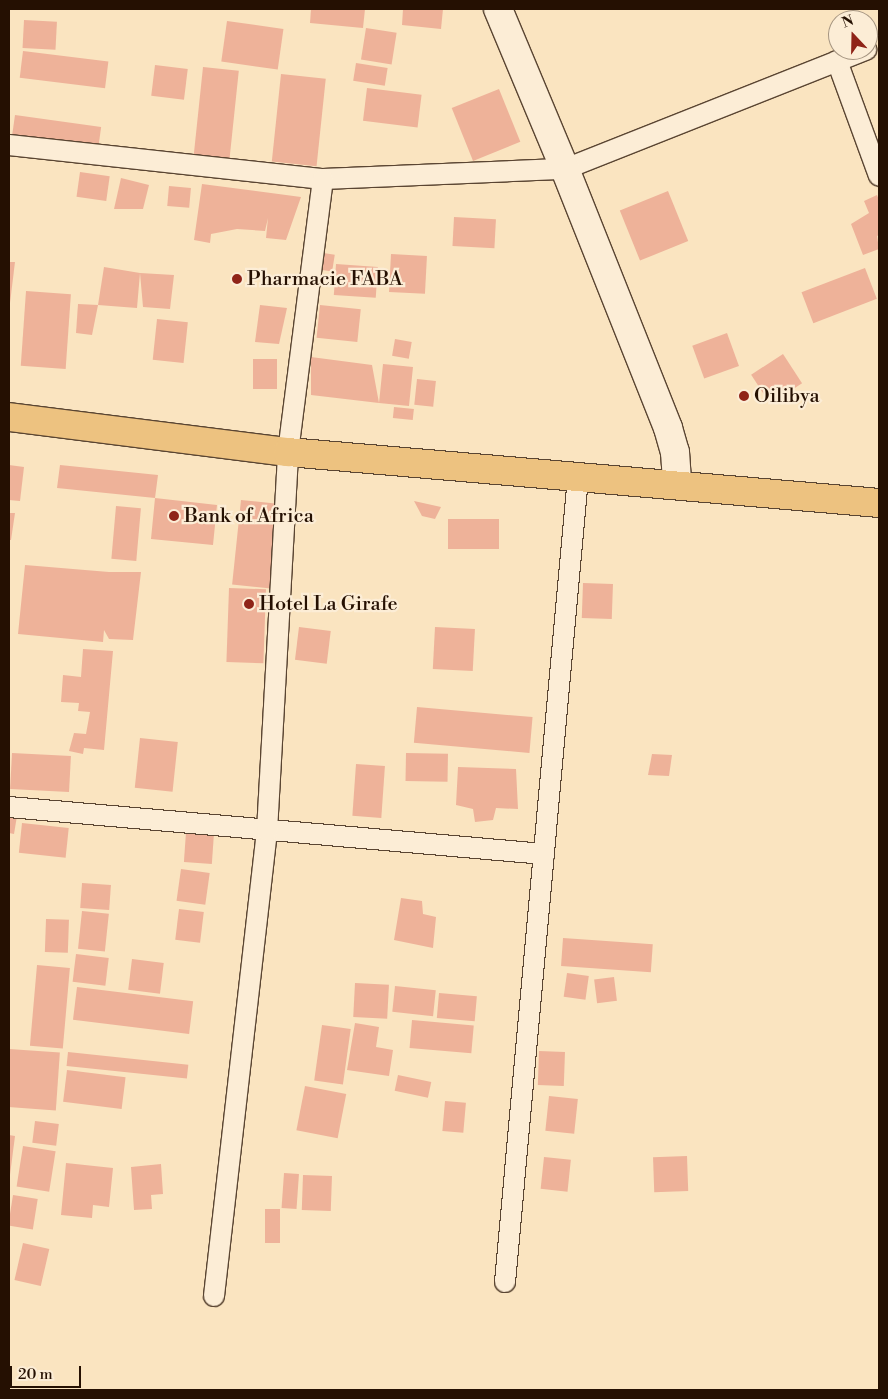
<!DOCTYPE html>
<html>
<head>
<meta charset="utf-8">
<style>
  body { margin:0 }
  #map { position:relative; width:888px; height:1399px; overflow:hidden; background:#fae4c0; font-family:"Libre Bodoni",serif }
  div>[style] { position:absolute }
  [style*='--x'] { left:calc(var(--x)*1px); top:calc(var(--y)*1px); width:calc(var(--w)*1px); rotate:calc(var(--a)*1deg) }
  .building>* { inset:0; background:#eeb299; transform-origin:0 0 }
  .roads { filter:drop-shadow(1px 0 #5a4532) drop-shadow(-1px 0 #5a4532) drop-shadow(0 1px #5a4532) drop-shadow(0 -1px #5a4532) }
  .street>* { height:20px; margin:-10px; padding:0 10px; transform-origin:10px; border-radius:10px; background:#fcedd6 }
  .secondary>* { height:28px; margin:-14px; padding:0 14px; transform-origin:14px; border-radius:14px; background:#fcedd6 }
  .primary>* { height:28px; margin:-14px; padding:0 14px; transform-origin:14px; border-radius:14px; background:#edc280 }
  .dots>* { width:14px; height:14px; translate:-50% -50%; box-sizing:border-box; border:2px solid #fcedd6; border-radius:50% }
  span { translate:-50% -50%; white-space:nowrap; text-align:center; line-height:1.15; -webkit-text-stroke:4.5px #fcedd6; paint-order:stroke }
  .poi-label { font-size:20px; color:#251002 }
  .left { translate:0 -50%; text-align:left }
  .frame { position:absolute; inset:0; border:10px solid #251002; pointer-events:none }
  .north { position:absolute; left:828px; top:10px; width:50px; height:50px; box-sizing:border-box; background:#fcedd6; border:1px solid #a69581; border-radius:50%; rotate:339deg; font-size:14px; font-weight:700; line-height:20px; text-align:center; color:#251002 }
  .north::after { content:''; display:block; margin:auto; width:18px; height:22px; background:#8f2418; clip-path:polygon(50% 0,100% 100%,50% 72%,0 100%) }
  .scale { position:absolute; left:10px; top:1366px; width:71px; height:22px; box-sizing:border-box; border:2px solid #251002; border-top:0; padding-left:6px; font-size:15px; line-height:18px; white-space:nowrap; color:#251002; -webkit-text-stroke:4px #fcedd6; paint-order:stroke }
</style>
</head>
<body>
<div id="map">
  <div class="building">
    <div style="clip-path:polygon(311px 9px,365px 9px,363px 28px,310px 23px)"></div>
    <div style="clip-path:polygon(403px 9px,443px 9px,441px 29px,402px 25px)"></div>
    <div style="left:24px;top:20px;width:33px;height:28px;rotate:3deg"></div>
    <div style="left:227px;top:21px;width:57px;height:41px;rotate:8deg"></div>
    <div style="left:366px;top:28px;width:31px;height:32px;rotate:9deg"></div>
    <div style="left:23px;top:51px;width:86px;height:27px;rotate:7deg"></div>
    <div style="left:356px;top:63px;width:32px;height:18px;rotate:9deg"></div>
    <div style="left:155px;top:65px;width:33px;height:31px;rotate:7deg"></div>
    <div style="left:203px;top:67px;width:36px;height:89px;rotate:6deg"></div>
    <div style="left:281px;top:74px;width:45px;height:88px;rotate:6deg"></div>
    <div style="left:367px;top:88px;width:55px;height:33px;rotate:7deg"></div>
    <div style="left:499px;top:89px;width:57px;height:51px;rotate:68deg"></div>
    <div style="left:15px;top:115px;width:87px;height:20px;rotate:8deg"></div>
    <div style="left:80px;top:172px;width:30px;height:25px;rotate:8deg"></div>
    <div style="clip-path:polygon(121px 178px,149px 185px,143px 209px,114px 209px)"></div>
    <div style="clip-path:polygon(202px 184px,301px 197px,286px 240px,266px 238px,268px 218px,265px 231px,237px 229px,211px 234px,210px 243px,194px 240px)"></div>
    <div style="left:169px;top:186px;width:22px;height:20px;rotate:5deg"></div>
    <div style="left:668px;top:191px;width:54px;height:52px;rotate:68deg"></div>
    <div style="clip-path:polygon(877px 195px,879px 200px,879px 235px,877px 236px,879px 249px,863px 255px,851px 224px,869px 213px,864px 201px)"></div>
    <div style="left:454px;top:217px;width:42px;height:29px;rotate:3deg"></div>
    <div style="left:317px;top:252px;width:18px;height:17px;rotate:9deg"></div>
    <div style="left:391px;top:254px;width:36px;height:38px;rotate:3deg"></div>
    <div style="clip-path:polygon(9px 262px,15px 262px,10px 303px,9px 303px)"></div>
    <div style="left:336px;top:264px;width:42px;height:31px;rotate:4deg"></div>
    <div style="clip-path:polygon(104px 267px,140px 273px,137px 308px,98px 305px)"></div>
    <div style="left:865px;top:268px;width:33px;height:68px;rotate:69deg"></div>
    <div style="clip-path:polygon(140px 273px,174px 275px,170px 309px,143px 307px)"></div>
    <div style="left:26px;top:291px;width:45px;height:75px;rotate:4deg"></div>
    <div style="clip-path:polygon(78px 304px,98px 305px,92px 335px,76px 333px)"></div>
    <div style="clip-path:polygon(260px 305px,287px 308px,279px 344px,255px 342px)"></div>
    <div style="left:320px;top:305px;width:41px;height:33px;rotate:6deg"></div>
    <div style="left:157px;top:319px;width:31px;height:41px;rotate:6deg"></div>
    <div style="left:727px;top:333px;width:35px;height:37px;rotate:70deg"></div>
    <div style="left:395px;top:339px;width:17px;height:17px;rotate:10deg"></div>
    <div style="left:783px;top:354px;width:35px;height:38px;rotate:57deg"></div>
    <div style="clip-path:polygon(311px 357px,372px 365px,379px 403px,383px 364px,413px 367px,409px 406px,379px 403px,311px 395px)"></div>
    <div style="left:253px;top:359px;width:24px;height:30px"></div>
    <div style="left:417px;top:379px;width:19px;height:26px;rotate:6deg"></div>
    <div style="left:394px;top:407px;width:20px;height:11px;rotate:6deg"></div>
    <div style="clip-path:polygon(9px 465px,24px 467px,20px 501px,9px 500px)"></div>
    <div style="clip-path:polygon(60px 465px,158px 475px,155px 498px,217px 505px,213px 545px,151px 539px,155px 498px,57px 488px)"></div>
    <div style="left:241px;top:500px;width:39px;height:85px;rotate:6deg"></div>
    <div style="clip-path:polygon(414px 501px,441px 507px,435px 519px,422px 516px)"></div>
    <div style="left:116px;top:506px;width:25px;height:53px;rotate:5deg"></div>
    <div style="clip-path:polygon(9px 513px,15px 513px,11px 540px,9px 540px)"></div>
    <div style="left:448px;top:519px;width:51px;height:30px"></div>
    <div style="clip-path:polygon(25px 565px,109px 572px,141px 572px,133px 640px,109px 639px,104px 630px,103px 642px,18px 634px)"></div>
    <div style="left:583px;top:583px;width:30px;height:35px;rotate:2deg"></div>
    <div style="left:229px;top:588px;width:37px;height:74px;rotate:2deg"></div>
    <div style="left:299px;top:627px;width:32px;height:33px;rotate:7deg"></div>
    <div style="left:435px;top:627px;width:40px;height:42px;rotate:3deg"></div>
    <div style="clip-path:polygon(83px 649px,113px 651px,104px 750px,84px 748px,83px 754px,69px 751px,74px 733px,86px 734px,90px 712px,78px 711px,79px 703px,61px 702px,63px 675px,81px 677px)"></div>
    <div style="left:417px;top:707px;width:116px;height:36px;rotate:5deg"></div>
    <div style="left:140px;top:738px;width:38px;height:50px;rotate:6deg"></div>
    <div style="left:12px;top:753px;width:59px;height:36px;rotate:3deg"></div>
    <div style="left:406px;top:753px;width:42px;height:28px;rotate:1deg"></div>
    <div style="clip-path:polygon(652px 754px,672px 755px,669px 776px,648px 775px)"></div>
    <div style="left:356px;top:764px;width:29px;height:52px;rotate:4deg"></div>
    <div style="clip-path:polygon(458px 767px,516px 769px,518px 809px,496px 808px,493px 820px,475px 822px,473px 809px,456px 805px)"></div>
    <div style="clip-path:polygon(9px 815px,17px 816px,14px 834px,9px 833px)"></div>
    <div style="left:22px;top:823px;width:47px;height:30px;rotate:6deg"></div>
    <div style="left:186px;top:832px;width:28px;height:30px;rotate:4deg"></div>
    <div style="left:181px;top:869px;width:29px;height:32px;rotate:8deg"></div>
    <div style="left:82px;top:883px;width:29px;height:25px;rotate:4deg"></div>
    <div style="clip-path:polygon(401px 898px,422px 901px,423px 914px,436px 917px,433px 948px,394px 940px)"></div>
    <div style="left:179px;top:909px;width:25px;height:31px;rotate:7deg"></div>
    <div style="left:82px;top:911px;width:27px;height:38px;rotate:6deg"></div>
    <div style="left:46px;top:919px;width:23px;height:33px;rotate:2deg"></div>
    <div style="left:563px;top:938px;width:90px;height:28px;rotate:4deg"></div>
    <div style="left:76px;top:954px;width:33px;height:28px;rotate:7deg"></div>
    <div style="left:132px;top:959px;width:32px;height:31px;rotate:7deg"></div>
    <div style="left:37px;top:965px;width:33px;height:81px;rotate:5deg"></div>
    <div style="left:567px;top:973px;width:22px;height:24px;rotate:8deg"></div>
    <div style="left:614px;top:977px;width:24px;height:20px;rotate:83deg"></div>
    <div style="left:355px;top:983px;width:34px;height:34px;rotate:3deg"></div>
    <div style="left:395px;top:986px;width:41px;height:26px;rotate:6deg"></div>
    <div style="left:77px;top:987px;width:117px;height:33px;rotate:7deg"></div>
    <div style="left:439px;top:993px;width:38px;height:25px;rotate:5deg"></div>
    <div style="left:412px;top:1020px;width:62px;height:28px;rotate:5deg"></div>
    <div style="clip-path:polygon(355px 1023px,379px 1027px,376px 1047px,393px 1050px,389px 1076px,347px 1070px)"></div>
    <div style="left:322px;top:1025px;width:29px;height:56px;rotate:8deg"></div>
    <div style="left:9px;top:1049px;width:51px;height:58px;rotate:4deg"></div>
    <div style="left:539px;top:1051px;width:26px;height:34px;rotate:2deg"></div>
    <div style="left:68px;top:1052px;width:121px;height:14px;rotate:6deg"></div>
    <div style="left:67px;top:1070px;width:59px;height:32px;rotate:7deg"></div>
    <div style="left:398px;top:1075px;width:34px;height:16px;rotate:12deg"></div>
    <div style="left:305px;top:1086px;width:42px;height:45px;rotate:11deg"></div>
    <div style="left:549px;top:1096px;width:29px;height:35px;rotate:6deg"></div>
    <div style="left:445px;top:1101px;width:21px;height:30px;rotate:5deg"></div>
    <div style="left:35px;top:1121px;width:24px;height:22px;rotate:7deg"></div>
    <div style="clip-path:polygon(9px 1135px,15px 1136px,10px 1175px,9px 1174px)"></div>
    <div style="left:23px;top:1146px;width:33px;height:41px;rotate:9deg"></div>
    <div style="left:687px;top:1156px;width:35px;height:34px;rotate:88deg"></div>
    <div style="left:544px;top:1157px;width:27px;height:32px;rotate:6deg"></div>
    <div style="clip-path:polygon(66px 1163px,113px 1168px,109px 1207px,93px 1205px,92px 1218px,61px 1215px)"></div>
    <div style="clip-path:polygon(161px 1164px,163px 1194px,151px 1195px,152px 1209px,134px 1210px,131px 1167px)"></div>
    <div style="left:284px;top:1173px;width:15px;height:35px;rotate:4deg"></div>
    <div style="left:303px;top:1175px;width:29px;height:35px;rotate:2deg"></div>
    <div style="left:13px;top:1195px;width:25px;height:31px;rotate:9deg"></div>
    <div style="left:265px;top:1209px;width:15px;height:34px"></div>
    <div style="left:23px;top:1243px;width:27px;height:38px;rotate:13deg"></div>
  </div>
  <div class="roads">
    <div class="street">
      <div style="--x:837;--y:61;--w:122;--a:69.9"></div>
      <div style="--x:9;--y:145;--w:316;--a:6.2"></div>
      <div style="--x:323;--y:179;--w:242;--a:-2.4"></div>
      <div style="--x:565;--y:169;--w:324;--a:-21.6"></div>
      <div style="--x:9;--y:807;--w:537;--a:5.02"></div>
      <div style="--x:505;--y:1282;--w:809;--a:-84.82"></div>
      <div style="--x:214;--y:1296;--w:468;--a:-83.5"></div>
      <div style="--x:267;--y:831;--w:380;--a:-86.8"></div>
      <div style="--x:288;--y:452;--w:275;--a:-82.7"></div>
    </div>
    <div class="secondary">
      <div style="--x:498;--y:9;--w:173;--a:67.3"></div>
      <div style="--x:565;--y:169;--w:279;--a:68.3"></div>
      <div style="--x:668;--y:428;--w:25;--a:74"></div>
      <div style="--x:675;--y:452;--w:32;--a:86"></div>
    </div>
    <div class="primary">
      <div style="--x:9;--y:417;--w:281;--a:7.2"></div>
      <div style="--x:288;--y:452;--w:593;--a:4.93"></div>
    </div>
  </div>
  <div class="dots">
    <div style="left:237px;top:279px;background:#8f2418"></div>
    <div style="left:744px;top:396px;background:#8f2418"></div>
    <div style="left:174px;top:516px;background:#8f2418"></div>
    <div style="left:249px;top:604px;background:#8f2418"></div>
  </div>
  <div class="poi-label">
    <span class="left" style="left:247px;top:279px">Pharmacie FABA</span>
    <span class="left" style="left:754px;top:396px">Oilibya</span>
    <span class="left" style="left:184px;top:516px">Bank of Africa</span>
    <span class="left" style="left:259px;top:604px">Hotel La Girafe</span>
  </div>
  <div class="frame"></div>
  <div class="north">N</div>
  <div class="scale">20 m</div>
</div>
</body>
</html>
